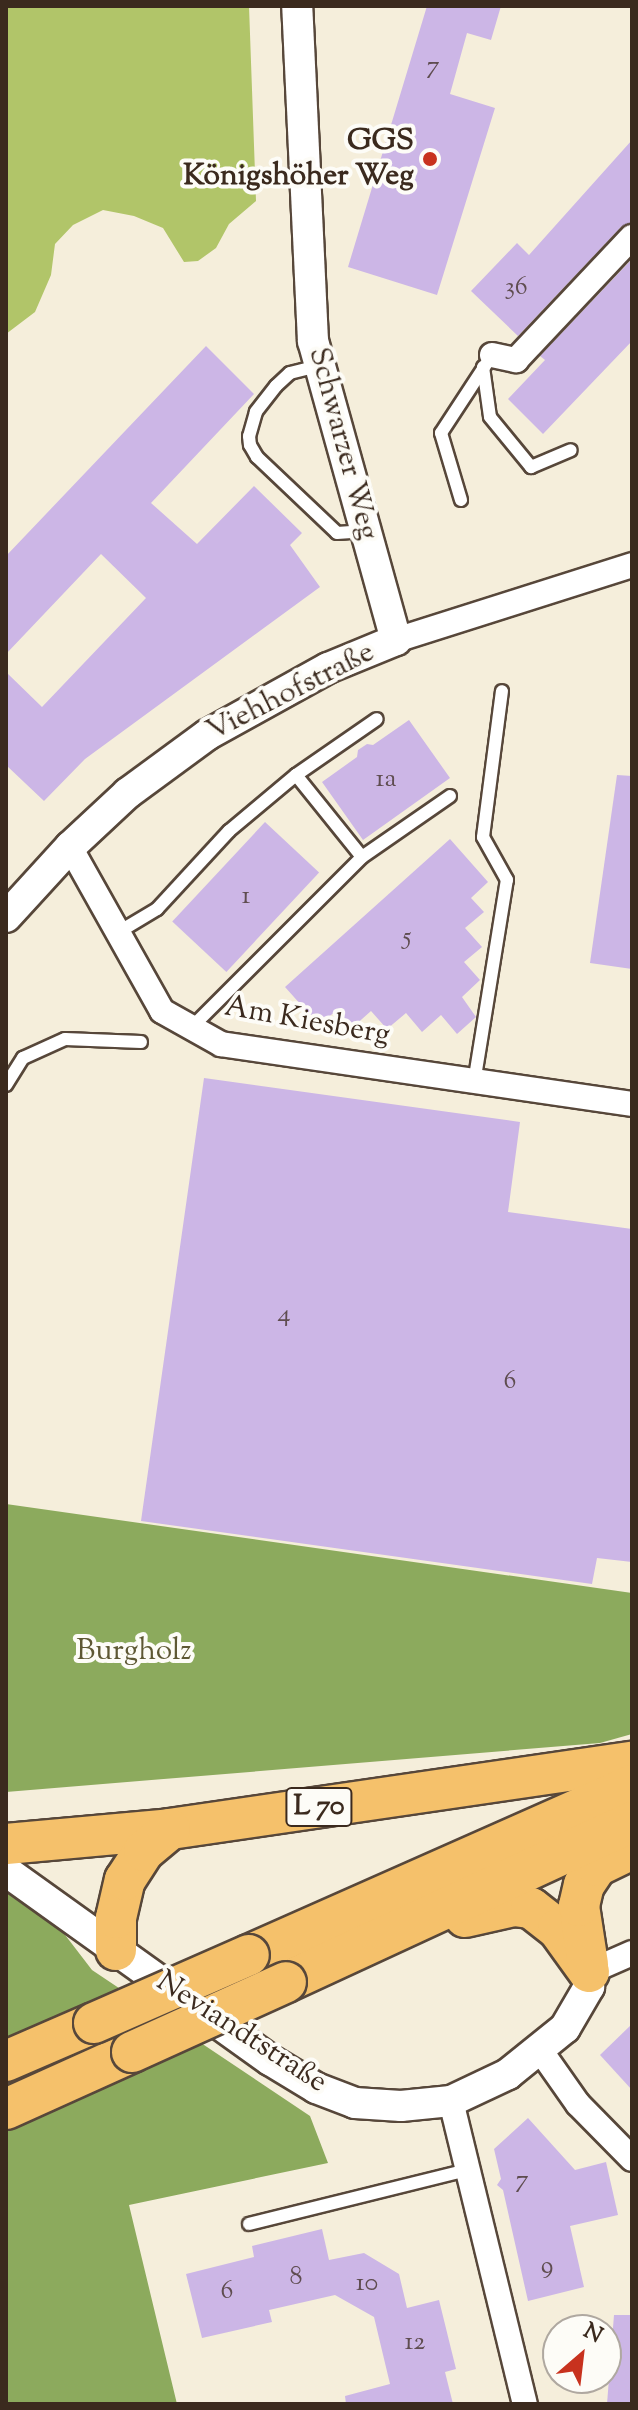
<!DOCTYPE html>
<html>
<head>
<meta charset="utf-8">
<style>
  body { margin:0 }
  #map { position:relative; width:638px; height:2410px; overflow:hidden; background:#f5eedb; font-family:"Sorts Mill Goudy",serif }
  div>[style] { position:absolute }
  [style*='--x'] { left:calc(var(--x)*1px); top:calc(var(--y)*1px); width:calc(var(--w)*1px); rotate:calc(var(--a)*1deg) }
  .green>* { inset:0; background:#b1c569 }
  .forest>* { inset:0; background:#8caa5d }
  .building>* { inset:0; background:#ccb6e6; transform-origin:0 0 }
  .roads { filter:drop-shadow(2px 0 #57473a) drop-shadow(-2px 0 #57473a) drop-shadow(0 2px #57473a) drop-shadow(0 -2px #57473a) }
  .service>* { height:12px; margin:-6px; padding:0 6px; transform-origin:6px; border-radius:6px; background:#fff }
  .minor>* { height:24px; margin:-12px; padding:0 12px; transform-origin:12px; border-radius:12px; background:#fff }
  .tertiary>* { height:30px; margin:-15px; padding:0 15px; transform-origin:15px; border-radius:15px; background:#fff }
  .trunk>* { height:40px; margin:-20px; padding:0 20px; transform-origin:20px; border-radius:20px; background:#f5c16b }
  .bridges { filter:drop-shadow(2px 0 #57473a) drop-shadow(-2px 0 #57473a) drop-shadow(0 2px #57473a) drop-shadow(0 -2px #57473a) }
  .trunk-bridge>* { height:40px; margin:-20px; padding:0 20px; transform-origin:20px; border-radius:20px; background:#f5c16b }
  .dots>* { width:22px; height:22px; translate:-50% -50%; box-sizing:border-box; border:4px solid #fdfcf7; border-radius:50% }
  span { translate:-50% -50%; white-space:nowrap; text-align:center; line-height:1.15; -webkit-text-stroke:8px #fdfcf7; paint-order:stroke }
  .number-label { font-size:26px; color:#5f4d50 }
  .number-label span { -webkit-text-stroke-width:0 }
  .shield-label span { padding:2px 6px; background:#fdfcf7; border:2px solid; border-radius:6px; -webkit-text-stroke-width:0 }
  .shield-label { font-size:28px; color:#3b2a1e; font-weight:700 }
  .poi-label { font-size:30px; color:#3b2a1e; font-weight:700 }
  .right { translate:-100% -50%; text-align:right }
  .street-label { font-size:30px; color:#3b2a1e }
  .park-label { font-size:30px; color:#5e5834 }
  .frame { position:absolute; inset:0; border:8px solid #3b2a1e; pointer-events:none }
  .north { position:absolute; left:542px; top:2314px; width:80px; height:80px; box-sizing:border-box; background:#fdfcf7; border:2px solid #afa8a0; border-radius:50%; rotate:28deg; font-size:22px; font-weight:700; line-height:32px; text-align:center; color:#3b2a1e }
  .north::after { content:''; display:block; margin:auto; width:28px; height:36px; background:#c8321e; clip-path:polygon(50% 0,100% 100%,50% 72%,0 100%) }
</style>
</head>
<body>
<div id="map">
  <div class="green">
    <div style="clip-path:polygon(6px 6px,249px 6px,256px 201px,229px 224px,216px 248px,198px 261px,184px 262px,163px 228px,134px 216px,103px 210px,73px 225px,55px 244px,51px 275px,35px 312px,6px 334px)"></div>
  </div>
  <div class="forest">
    <div style="clip-path:polygon(6px 1504px,632px 1593px,632px 1734px,600px 1743px,6px 1792px)"></div>
    <div style="clip-path:polygon(6px 1858px,92px 1970px,310px 2116px,328px 2163px,129px 2205px,177px 2404px,6px 2404px)"></div>
  </div>
  <div class="building">
    <div style="clip-path:polygon(427px 6px,501px 6px,491px 40px,467px 33px,450px 94px,495px 108px,437px 295px,348px 267px)"></div>
    <div style="clip-path:polygon(632px 140px,632px 222px,621px 227px,518px 336px,471px 291px,517px 243px,529px 255px)"></div>
    <div style="clip-path:polygon(632px 259px,632px 341px,543px 434px,508px 399px,545px 360px,540px 356px)"></div>
    <div style="clip-path:polygon(206px 346px,254px 394px,151px 503px,197px 544px,254px 486px,302px 533px,290px 545px,320px 587px,85px 759px,44px 801px,6px 765px,6px 672px,42px 707px,146px 598px,101px 554px,6px 654px,6px 556px)"></div>
    <div style="clip-path:polygon(409px 720px,450px 778px,363px 840px,322px 782px,357px 757px,358px 750px,367px 744px,373px 745px)"></div>
    <div style="clip-path:polygon(617px 775px,632px 776px,632px 969px,590px 963px)"></div>
    <div style="left:265px;top:822px;width:74px;height:136px;rotate:43deg"></div>
    <div style="clip-path:polygon(450px 839px,488px 882px,471px 898px,484px 912px,465px 928px,482px 947px,464px 962px,480px 980px,462px 997px,476px 1017px,457px 1034px,441px 1015px,422px 1032px,406px 1013px,387px 1029px,371px 1011px,353px 1027px,337px 1010px,319px 1025px,285px 987px)"></div>
    <div style="clip-path:polygon(204px 1078px,520px 1122px,508px 1212px,632px 1229px,632px 1562px,597px 1558px,592px 1584px,141px 1521px)"></div>
    <div style="clip-path:polygon(632px 2024px,632px 2090px,600px 2055px)"></div>
    <div style="clip-path:polygon(528px 2118px,575px 2170px,606px 2162px,618px 2215px,570px 2226px,584px 2287px,528px 2301px,503px 2190px,497px 2185px,501px 2179px,494px 2149px)"></div>
    <div style="clip-path:polygon(322px 2229px,329px 2260px,364px 2253px,399px 2274px,407px 2308px,439px 2300px,456px 2369px,445px 2372px,453px 2404px,346px 2404px,345px 2396px,390px 2384px,374px 2317px,335px 2295px,269px 2310px,272px 2322px,202px 2338px,186px 2274px,254px 2257px,252px 2246px)"></div>
    <div style="clip-path:polygon(614px 2315px,632px 2315px,632px 2404px,607px 2404px)"></div>
  </div>
  <div class="roads">
    <div class="service">
      <div style="--x:318;--y:366;--w:29;--a:166"></div>
      <div style="--x:290;--y:373;--w:19;--a:137"></div>
      <div style="--x:276;--y:386;--w:33;--a:128"></div>
      <div style="--x:256;--y:412;--w:25;--a:106"></div>
      <div style="--x:249;--y:436;--w:9;--a:84"></div>
      <div style="--x:250;--y:445;--w:14;--a:60"></div>
      <div style="--x:257;--y:457;--w:110;--a:43.5"></div>
      <div style="--x:337;--y:533;--w:29;--a:-4"></div>
      <div style="--x:483;--y:367;--w:50;--a:82"></div>
      <div style="--x:490;--y:417;--w:65;--a:50.6"></div>
      <div style="--x:531;--y:467;--w:43;--a:-23"></div>
      <div style="--x:461;--y:500;--w:70;--a:-106.6"></div>
      <div style="--x:441;--y:433;--w:93;--a:-56.8"></div>
      <div style="--x:296;--y:775;--w:105;--a:51.2"></div>
      <div style="--x:362;--y:857;--w:107;--a:-34.7"></div>
      <div style="--x:117;--y:933;--w:47;--a:-31"></div>
      <div style="--x:157;--y:909;--w:106;--a:-47.3"></div>
      <div style="--x:229;--y:831;--w:87;--a:-39.9"></div>
      <div style="--x:296;--y:775;--w:98;--a:-34.7"></div>
      <div style="--x:190;--y:1029;--w:243;--a:-45"></div>
      <div style="--x:474;--y:1083;--w:206;--a:-80.8"></div>
      <div style="--x:507;--y:880;--w:49;--a:-119.2"></div>
      <div style="--x:483;--y:837;--w:147;--a:-82.6"></div>
      <div style="--x:6;--y:1085;--w:32;--a:-58"></div>
      <div style="--x:23;--y:1058;--w:46;--a:-24.3"></div>
      <div style="--x:65;--y:1039;--w:76;--a:2.3"></div>
      <div style="--x:249;--y:2224;--w:225;--a:-13.9"></div>
    </div>
    <div class="minor">
      <div style="--x:492;--y:355;--w:25;--a:12"></div>
      <div style="--x:516;--y:360;--w:169;--a:-46.7"></div>
      <div style="--x:396;--y:640;--w:248;--a:-17.6"></div>
      <div style="--x:70;--y:847;--w:188;--a:60.7"></div>
      <div style="--x:162;--y:1011;--w:68;--a:29.2"></div>
      <div style="--x:221;--y:1044;--w:415;--a:8.3"></div>
      <div style="--x:589;--y:1972;--w:47;--a:-23.8"></div>
      <div style="--x:540;--y:2050;--w:66;--a:54.9"></div>
      <div style="--x:578;--y:2104;--w:77;--a:45.5"></div>
      <div style="--x:451;--y:2101;--w:312;--a:76.3"></div>
    </div>
    <div class="tertiary">
      <div style="--x:6;--y:917;--w:95;--a:-47.6"></div>
      <div style="--x:70;--y:847;--w:79;--a:-43"></div>
      <div style="--x:128;--y:793;--w:98;--a:-36.3"></div>
      <div style="--x:207;--y:735;--w:138;--a:-29"></div>
      <div style="--x:328;--y:668;--w:74;--a:-22.4"></div>
      <div style="--x:396;--y:640;--w:310;--a:-105.5"></div>
      <div style="--x:313;--y:341;--w:335;--a:-92.7"></div>
      <div style="--x:6;--y:1871;--w:325;--a:35.6"></div>
      <div style="--x:270;--y:2060;--w:54;--a:31.3"></div>
      <div style="--x:316;--y:2088;--w:42;--a:21"></div>
      <div style="--x:355;--y:2103;--w:46;--a:3.7"></div>
      <div style="--x:401;--y:2106;--w:50;--a:-5.7"></div>
      <div style="--x:451;--y:2101;--w:63;--a:-25.3"></div>
      <div style="--x:508;--y:2074;--w:73;--a:-38.9"></div>
      <div style="--x:565;--y:2028;--w:48;--a:-59.7"></div>
      <div style="--x:589;--y:1987;--w:15;--a:-90"></div>
    </div>
    <div class="trunk">
      <div style="--x:6;--y:1844;--w:165;--a:-5.2"></div>
      <div style="--x:170;--y:1829;--w:467;--a:-8.3"></div>
      <div style="--x:465;--y:1917;--w:50;--a:-12.7"></div>
      <div style="--x:514;--y:1906;--w:17;--a:7"></div>
      <div style="--x:531;--y:1908;--w:34;--a:38"></div>
      <div style="--x:558;--y:1929;--w:53;--a:54.2"></div>
      <div style="--x:116;--y:1950;--w:32;--a:-90"></div>
      <div style="--x:116;--y:1918;--w:39;--a:-77"></div>
      <div style="--x:125;--y:1880;--w:35;--a:-57"></div>
      <div style="--x:144;--y:1851;--w:34;--a:-40"></div>
      <div style="--x:249;--y:1955;--w:419;--a:-23.9"></div>
      <div style="--x:588;--y:1964;--w:59;--a:-98.8"></div>
      <div style="--x:579;--y:1906;--w:22;--a:-77"></div>
      <div style="--x:584;--y:1885;--w:23;--a:-56"></div>
      <div style="--x:597;--y:1866;--w:39;--a:-26"></div>
      <div style="--x:286;--y:1982;--w:381;--a:-24.8"></div>
      <div style="--x:6;--y:2061;--w:96;--a:-23.4"></div>
      <div style="--x:6;--y:2109;--w:138;--a:-24.3"></div>
    </div>
  </div>
  <div class="bridges">
    <div class="trunk-bridge">
      <div style="--x:94;--y:2023;--w:169;--a:-23.7"></div>
      <div style="--x:132;--y:2052;--w:169;--a:-24.4"></div>
    </div>
  </div>
  <div class="dots">
    <div style="left:430px;top:159px;background:#c8321e"></div>
  </div>
  <div class="number-label">
    <span style="left:433px;top:67px">7</span>
    <span style="left:516px;top:288px">36</span>
    <span style="left:386px;top:780px">1a</span>
    <span style="left:246px;top:897px">1</span>
    <span style="left:407px;top:938px">5</span>
    <span style="left:284px;top:1315px">4</span>
    <span style="left:510px;top:1382px">6</span>
    <span style="left:522px;top:2181px">7</span>
    <span style="left:547px;top:2267px">9</span>
    <span style="left:296px;top:2278px">8</span>
    <span style="left:367px;top:2284px">10</span>
    <span style="left:227px;top:2292px">6</span>
    <span style="left:415px;top:2343px">12</span>
  </div>
  <div class="shield-label">
    <span style="left:319px;top:1807px">L 70</span>
  </div>
  <div class="poi-label">
    <span class="right" style="left:414px;top:159px">GGS<br>Königshöher Weg</span>
  </div>
  <div class="street-label">
    <span style="left:342px;top:444px;rotate:75deg">Schwarzer Weg</span>
    <span style="left:291px;top:693px;rotate:-27deg">Viehhofstraße</span>
    <span style="left:307px;top:1022px;rotate:10deg">Am Kiesberg</span>
    <span style="left:241px;top:2033px;rotate:33deg">Neviandtstraße</span>
  </div>
  <div class="park-label">
    <span style="left:134px;top:1652px">Burgholz</span>
  </div>
  <div class="frame"></div>
  <div class="north">N</div>
</div>
</body>
</html>
